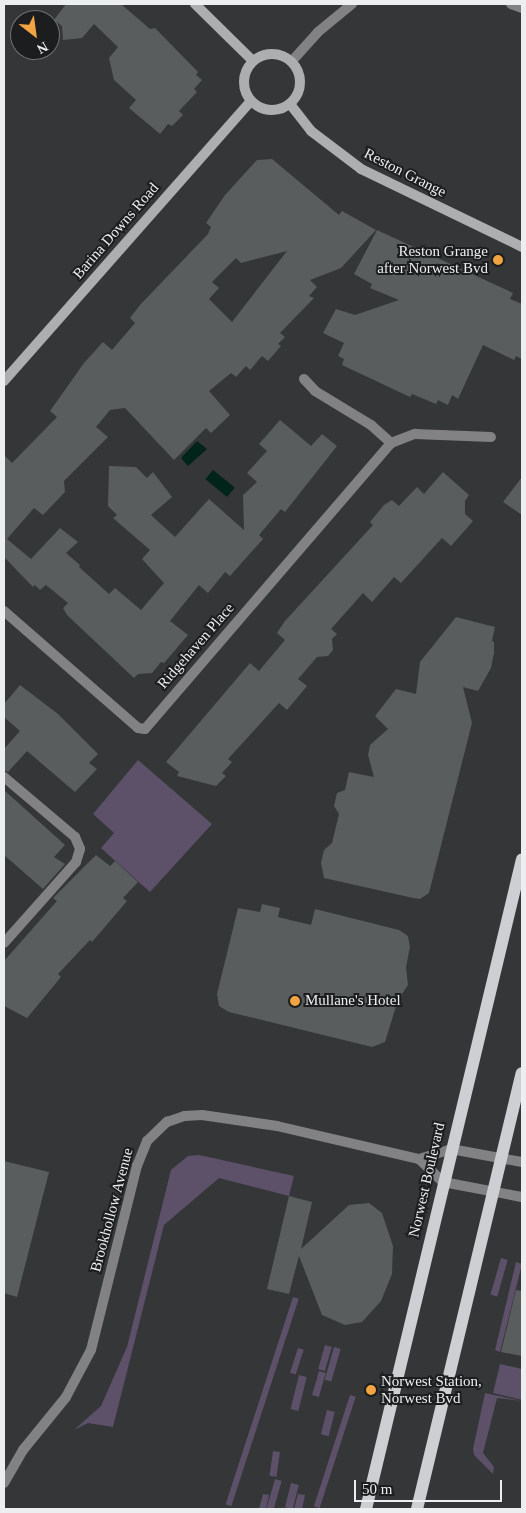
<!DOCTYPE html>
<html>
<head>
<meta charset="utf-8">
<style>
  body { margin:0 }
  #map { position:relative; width:526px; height:1513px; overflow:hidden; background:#343638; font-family:"Times New Roman",serif }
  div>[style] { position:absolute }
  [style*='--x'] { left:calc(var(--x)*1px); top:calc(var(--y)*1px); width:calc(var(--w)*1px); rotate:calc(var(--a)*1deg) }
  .green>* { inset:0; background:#5c5168; transform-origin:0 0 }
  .water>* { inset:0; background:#00241a; transform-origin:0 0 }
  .building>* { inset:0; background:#595d5d }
  .street>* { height:10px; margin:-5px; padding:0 5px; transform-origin:5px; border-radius:5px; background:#828284 }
  .secondary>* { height:10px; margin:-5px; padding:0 5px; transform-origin:5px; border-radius:5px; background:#adaeb0 }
  .secondary>.ring { margin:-5px; padding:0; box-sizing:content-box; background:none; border:10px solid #adaeb0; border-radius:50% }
  .primary>* { height:12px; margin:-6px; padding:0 6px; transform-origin:6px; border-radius:6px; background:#cecfd2 }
  .dots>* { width:14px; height:14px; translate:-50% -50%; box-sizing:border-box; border:2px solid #1c1d1e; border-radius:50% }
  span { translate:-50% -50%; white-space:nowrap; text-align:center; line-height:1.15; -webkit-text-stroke:4px #1c1d1e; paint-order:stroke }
  .street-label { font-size:15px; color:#eceeef }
  .poi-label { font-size:15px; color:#eceeef }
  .right { translate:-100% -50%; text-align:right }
  .left { translate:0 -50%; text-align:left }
  .frame { position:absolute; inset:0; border:5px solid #eceeef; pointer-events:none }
  .north { position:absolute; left:10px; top:10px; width:50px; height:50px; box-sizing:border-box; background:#1c1d1e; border:1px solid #6f7172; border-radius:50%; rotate:150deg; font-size:14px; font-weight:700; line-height:20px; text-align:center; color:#eceeef }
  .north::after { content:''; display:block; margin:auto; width:18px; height:22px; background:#f3a442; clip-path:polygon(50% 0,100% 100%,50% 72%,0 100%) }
  .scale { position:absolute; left:354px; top:1480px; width:148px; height:22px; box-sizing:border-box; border:2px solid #eceeef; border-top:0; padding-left:6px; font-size:15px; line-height:18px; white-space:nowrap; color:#eceeef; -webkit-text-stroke:4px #1c1d1e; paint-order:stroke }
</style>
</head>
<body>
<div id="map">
  <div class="green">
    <div style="clip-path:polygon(138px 760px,212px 824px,150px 892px,101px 848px,114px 833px,93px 814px)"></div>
    <div style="clip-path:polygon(199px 1155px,294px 1176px,289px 1196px,219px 1178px,164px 1225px,113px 1427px,88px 1423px,74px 1430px,101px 1406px,127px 1347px,171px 1170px,188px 1156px)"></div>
    <div style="left:501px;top:1258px;width:7px;height:38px;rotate:16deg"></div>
    <div style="clip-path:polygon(516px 1262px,522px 1264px,500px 1352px,495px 1350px)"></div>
    <div style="left:293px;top:1297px;width:6px;height:218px;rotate:18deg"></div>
    <div style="left:325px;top:1345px;width:7px;height:25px;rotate:16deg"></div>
    <div style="left:334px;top:1347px;width:7px;height:34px;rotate:16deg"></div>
    <div style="left:298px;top:1348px;width:6px;height:26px;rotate:18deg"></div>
    <div style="clip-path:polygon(500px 1364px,522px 1369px,522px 1400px,493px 1393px)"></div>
    <div style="left:319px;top:1371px;width:7px;height:25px;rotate:16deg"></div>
    <div style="left:299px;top:1375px;width:8px;height:35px;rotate:14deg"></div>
    <div style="clip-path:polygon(485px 1393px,522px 1401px,497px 1398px,483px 1453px,494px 1467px,493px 1474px,474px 1455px,473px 1449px)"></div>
    <div style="left:350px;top:1395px;width:6px;height:117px;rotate:18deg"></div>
    <div style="left:327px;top:1410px;width:8px;height:25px;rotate:14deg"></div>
    <div style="left:273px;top:1451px;width:7px;height:25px;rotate:8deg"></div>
    <div style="left:275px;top:1479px;width:7px;height:31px;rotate:16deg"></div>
    <div style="left:291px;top:1483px;width:8px;height:25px;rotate:14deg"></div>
    <div style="clip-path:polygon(263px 1494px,269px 1495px,266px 1509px,259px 1509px)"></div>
    <div style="clip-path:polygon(298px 1494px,305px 1495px,302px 1509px,294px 1509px)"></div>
  </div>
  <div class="water">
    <div style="clip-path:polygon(197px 441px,207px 449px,188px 466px,181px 458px)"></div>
    <div style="left:213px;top:470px;width:28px;height:12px;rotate:39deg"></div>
  </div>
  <div class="building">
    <div style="clip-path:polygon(66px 4px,121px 4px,150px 29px,155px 28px,198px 72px,196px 75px,202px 80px,194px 89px,197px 92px,179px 111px,183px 115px,172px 126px,168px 124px,160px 134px,129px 108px,136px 100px,114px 80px,109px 58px,118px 47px,94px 24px,82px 38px,63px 40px,62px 26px,54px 20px)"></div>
    <div style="clip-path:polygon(evenodd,272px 159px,339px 215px,342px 211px,376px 230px,341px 268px,310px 280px,317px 287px,309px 296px,314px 298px,280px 333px,285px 337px,278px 344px,281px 346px,268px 361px,262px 356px,250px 370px,246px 366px,236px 377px,231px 373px,209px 391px,230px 415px,211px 433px,206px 428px,174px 460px,125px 408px,110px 410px,96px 427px,108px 437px,64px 481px,65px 492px,43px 515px,34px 508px,7px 539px,31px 559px,60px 528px,78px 542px,66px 553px,80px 565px,79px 567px,109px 594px,115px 588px,141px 610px,164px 583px,142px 559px,150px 550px,113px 518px,117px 515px,108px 506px,109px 466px,136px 467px,147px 478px,153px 472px,172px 497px,151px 515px,175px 537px,209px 499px,244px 530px,243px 495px,257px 482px,247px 473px,267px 451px,259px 444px,280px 420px,311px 446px,322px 434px,337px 446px,285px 512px,281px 509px,259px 535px,263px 539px,230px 576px,225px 572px,208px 593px,199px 585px,170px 621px,188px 635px,164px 663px,161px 662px,152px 673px,138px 674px,134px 678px,67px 615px,63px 608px,68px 603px,46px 585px,40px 590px,35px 585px,33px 587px,4px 557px,4px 455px,12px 463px,57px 417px,50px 411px,84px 363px,103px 342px,112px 350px,135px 323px,130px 318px,140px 305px,208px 234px,211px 227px,206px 223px,225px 195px,257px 160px,272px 159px,287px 251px,232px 322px,209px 299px,219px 288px,212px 282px,236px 258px,241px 263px,287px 251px)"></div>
    <div style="clip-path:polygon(377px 230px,513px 293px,510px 299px,522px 304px,522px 359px,516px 356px,514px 360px,483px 345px,458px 399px,452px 395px,448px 405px,438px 400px,436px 404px,412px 394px,410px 397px,342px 365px,344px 359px,338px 356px,344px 343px,323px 333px,336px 309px,355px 315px,399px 300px,370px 288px,372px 284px,354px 274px)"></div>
    <div style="clip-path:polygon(443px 472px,469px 495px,465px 501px,465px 514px,473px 521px,451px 546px,442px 538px,401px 583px,394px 577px,372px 602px,363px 593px,331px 629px,337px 634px,332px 639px,333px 650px,328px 656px,317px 657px,298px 679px,307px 686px,287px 710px,279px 703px,228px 759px,232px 762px,222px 773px,226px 776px,216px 786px,177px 776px,179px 772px,166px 762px,250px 663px,259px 671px,285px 640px,277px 633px,285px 621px,373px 525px,370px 522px,384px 505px,392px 500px,399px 506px,417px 487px,424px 494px)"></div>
    <div style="clip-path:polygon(522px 477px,522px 515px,503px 502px)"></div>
    <div style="clip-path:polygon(456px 617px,495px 627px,492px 641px,494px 642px,494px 653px,491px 668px,478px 691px,463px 687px,472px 723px,429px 893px,420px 899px,413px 898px,324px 878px,321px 863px,324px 850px,332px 843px,339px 814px,334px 806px,337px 793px,345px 790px,349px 772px,374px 777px,368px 755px,370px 745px,388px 729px,375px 716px,396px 689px,416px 694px,420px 662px)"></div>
    <div style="clip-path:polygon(20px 685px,58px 714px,98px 754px,89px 763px,97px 769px,75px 792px,27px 751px,8px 772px,4px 770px,4px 749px,20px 731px,4px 717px,4px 704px)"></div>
    <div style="clip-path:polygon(4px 790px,65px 845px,54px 857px,65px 864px,43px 889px,4px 855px)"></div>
    <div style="clip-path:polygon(96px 855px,110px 866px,115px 861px,138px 882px,123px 898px,127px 901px,92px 942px,90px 940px,58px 974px,61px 977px,27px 1018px,4px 1006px,4px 961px,57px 901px,53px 898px)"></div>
    <div style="clip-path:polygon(262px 904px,280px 908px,278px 917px,311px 925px,315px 909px,399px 930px,408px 936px,410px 947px,406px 967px,408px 985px,398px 1000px,385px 1042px,372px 1047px,229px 1012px,219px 1006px,217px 994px,238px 908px,260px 912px)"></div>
    <div style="clip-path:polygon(4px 1161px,49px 1172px,17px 1297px,4px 1293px)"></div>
    <div style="clip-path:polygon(289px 1196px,312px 1202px,301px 1249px,349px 1205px,369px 1203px,382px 1213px,393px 1246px,392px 1274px,381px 1301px,362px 1322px,345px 1325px,322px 1315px,299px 1256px,289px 1294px,267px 1289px)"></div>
    <div style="clip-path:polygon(516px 1290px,522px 1291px,522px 1356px,501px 1352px)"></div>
  </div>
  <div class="street">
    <div style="--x:511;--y:4;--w:12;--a:20"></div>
    <div style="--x:292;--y:61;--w:39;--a:-48"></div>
    <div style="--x:318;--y:32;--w:44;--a:-39.5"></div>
    <div style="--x:304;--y:379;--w:16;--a:47"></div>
    <div style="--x:315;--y:391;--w:66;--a:31.3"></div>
    <div style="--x:371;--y:425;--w:27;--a:42"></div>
    <div style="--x:4;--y:611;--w:178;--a:41.1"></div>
    <div style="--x:138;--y:728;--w:7;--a:8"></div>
    <div style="--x:145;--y:729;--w:377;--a:-49.3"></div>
    <div style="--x:391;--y:443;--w:26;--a:-21"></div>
    <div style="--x:415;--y:434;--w:76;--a:2.3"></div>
    <div style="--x:4;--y:777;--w:93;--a:40.2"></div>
    <div style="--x:75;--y:837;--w:13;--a:67"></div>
    <div style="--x:80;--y:849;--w:14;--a:107"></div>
    <div style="--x:76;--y:862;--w:108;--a:131.6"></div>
    <div style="--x:419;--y:1159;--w:34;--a:-17"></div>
    <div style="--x:451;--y:1149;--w:72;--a:10.4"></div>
    <div style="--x:4;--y:1483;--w:38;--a:-60"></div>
    <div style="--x:23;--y:1450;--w:68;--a:-50.9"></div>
    <div style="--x:66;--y:1397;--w:53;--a:-62"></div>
    <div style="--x:91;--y:1350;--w:190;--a:-76"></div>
    <div style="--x:137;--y:1166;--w:27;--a:-68"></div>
    <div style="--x:147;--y:1141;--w:28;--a:-44"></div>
    <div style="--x:167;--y:1122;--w:18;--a:-19"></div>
    <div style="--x:184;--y:1116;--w:18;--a:-3"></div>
    <div style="--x:202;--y:1115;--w:76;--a:8.3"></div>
    <div style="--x:277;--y:1126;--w:146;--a:13.1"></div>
    <div style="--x:419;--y:1159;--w:33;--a:44"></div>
    <div style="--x:443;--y:1182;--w:80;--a:10.8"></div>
  </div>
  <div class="secondary">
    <div style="--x:195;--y:4;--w:81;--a:44.5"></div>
    <div class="ring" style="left:244px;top:54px;width:46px;height:46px"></div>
    <div style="--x:290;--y:104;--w:34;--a:52"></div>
    <div style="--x:311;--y:131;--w:63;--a:37.2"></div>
    <div style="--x:361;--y:169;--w:179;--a:25.8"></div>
    <div style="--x:4;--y:381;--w:373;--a:-48.6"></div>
  </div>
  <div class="primary">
    <div style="--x:366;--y:1509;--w:668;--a:-76.5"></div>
    <div style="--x:417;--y:1509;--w:448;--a:-76.5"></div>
  </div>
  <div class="dots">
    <div style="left:498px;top:260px;background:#f3a442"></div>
    <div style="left:295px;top:1001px;background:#f3a442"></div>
    <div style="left:371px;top:1390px;background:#f3a442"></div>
  </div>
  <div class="street-label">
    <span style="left:405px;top:173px;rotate:27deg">Reston Grange</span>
    <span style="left:116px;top:231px;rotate:-49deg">Barina Downs Road</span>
    <span style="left:196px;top:646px;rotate:-49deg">Ridgehaven Place</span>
    <span style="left:427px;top:1180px;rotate:-77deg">Norwest Boulevard</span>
    <span style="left:112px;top:1210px;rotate:-75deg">Brookhollow Avenue</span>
  </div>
  <div class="poi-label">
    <span class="right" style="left:488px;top:260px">Reston Grange<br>after Norwest Bvd</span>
    <span class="left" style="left:305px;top:1001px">Mullane's Hotel</span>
    <span class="left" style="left:381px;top:1390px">Norwest Station,<br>Norwest Bvd</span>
  </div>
  <div class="frame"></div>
  <div class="north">N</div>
  <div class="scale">50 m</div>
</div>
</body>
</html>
